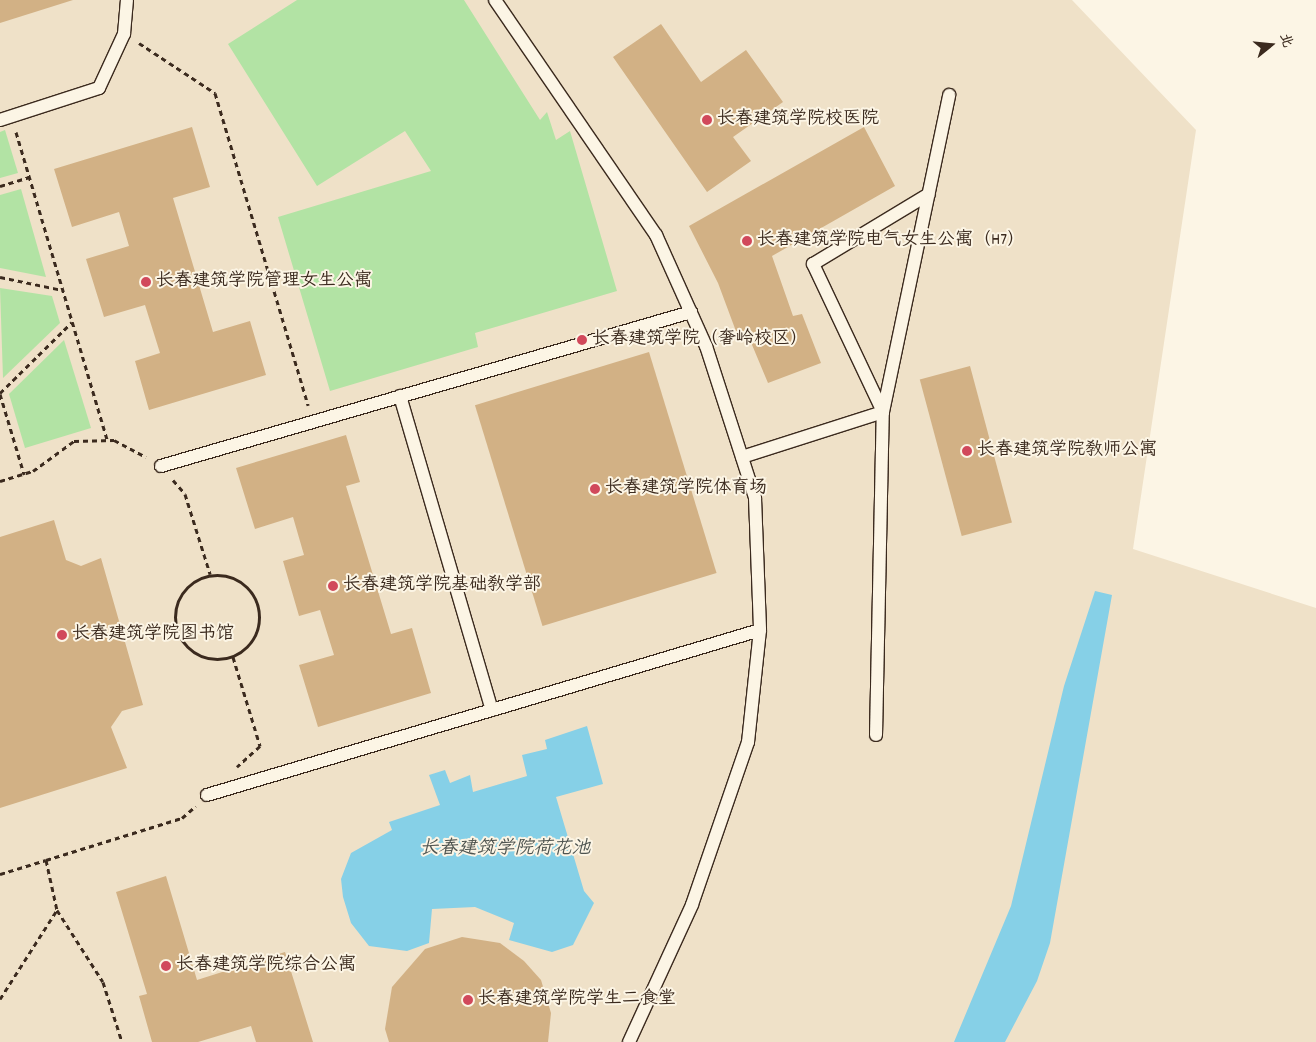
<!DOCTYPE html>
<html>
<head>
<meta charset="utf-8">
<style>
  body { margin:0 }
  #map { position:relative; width:1316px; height:1042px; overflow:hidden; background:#fcf5e5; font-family:Dekko,"LXGW WenKai TC",sans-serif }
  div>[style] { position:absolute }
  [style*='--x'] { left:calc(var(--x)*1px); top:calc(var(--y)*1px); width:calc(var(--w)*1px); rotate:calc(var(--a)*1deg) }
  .built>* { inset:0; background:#efe1c8 }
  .green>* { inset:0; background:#b2e3a4 }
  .water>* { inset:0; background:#86d0e7 }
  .building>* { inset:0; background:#d2b185; transform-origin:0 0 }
  .path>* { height:3px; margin-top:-1.5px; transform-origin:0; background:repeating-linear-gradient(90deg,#3b2a1e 0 5px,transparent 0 9px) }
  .path>.ring { margin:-1.5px; padding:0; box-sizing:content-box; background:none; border:3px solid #3b2a1e; border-radius:50% }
  .roads { filter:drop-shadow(1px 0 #3b2a1e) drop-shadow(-1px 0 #3b2a1e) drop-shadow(0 1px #3b2a1e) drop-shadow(0 -1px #3b2a1e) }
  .lane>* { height:12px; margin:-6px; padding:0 6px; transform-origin:6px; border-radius:6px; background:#fcf5e5 }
  .dots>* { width:14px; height:14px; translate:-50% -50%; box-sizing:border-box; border:2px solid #fcf5e5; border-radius:50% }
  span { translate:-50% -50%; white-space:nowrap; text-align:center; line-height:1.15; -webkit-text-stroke:4px #fcf5e5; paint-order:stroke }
  .poi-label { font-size:18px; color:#3b2a1e }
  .left { translate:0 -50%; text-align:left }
  .water-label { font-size:19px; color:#4e5450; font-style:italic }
  .north { position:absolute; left:1246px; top:20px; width:50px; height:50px; -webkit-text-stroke:4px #fcf5e5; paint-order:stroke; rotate:73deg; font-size:14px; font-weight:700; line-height:20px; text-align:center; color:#3b2a1e }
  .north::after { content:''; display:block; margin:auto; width:18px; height:22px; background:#3b2a1e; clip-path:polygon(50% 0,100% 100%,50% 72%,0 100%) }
</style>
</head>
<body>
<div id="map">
  <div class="built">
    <div style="clip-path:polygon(0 0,1072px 0,1196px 130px,1133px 549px,1316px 608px,1316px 1042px,0 1042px)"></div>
  </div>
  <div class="green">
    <div style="clip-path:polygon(297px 0,464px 0,540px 120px,547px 112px,556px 140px,570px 131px,617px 291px,475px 333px,478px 347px,330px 391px,278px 217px,431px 171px,405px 131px,317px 186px,228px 44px)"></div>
    <div style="clip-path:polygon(5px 130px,18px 173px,0 178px,0 132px)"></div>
    <div style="clip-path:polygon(21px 189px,46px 277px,0 268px,0 195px)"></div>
    <div style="clip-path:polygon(0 288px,52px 296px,60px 323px,3px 378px)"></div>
    <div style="clip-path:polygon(64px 340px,91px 428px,25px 448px,9px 394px)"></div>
  </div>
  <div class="water">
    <div style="clip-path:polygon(1095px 591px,1112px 595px,1050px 943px,1037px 981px,1005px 1042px,954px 1042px,1011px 906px,1064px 686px)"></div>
    <div style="clip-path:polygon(587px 726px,603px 784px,556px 797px,584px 891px,594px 903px,573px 945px,552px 952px,509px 940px,514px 923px,475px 907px,432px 909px,429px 943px,407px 951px,369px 946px,351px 923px,343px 897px,341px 879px,351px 853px,392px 830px,389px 822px,440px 805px,429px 775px,445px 770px,450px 783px,470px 775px,473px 792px,527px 776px,522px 755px,547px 749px,545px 740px)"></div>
  </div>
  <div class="building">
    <div style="clip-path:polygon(0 0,73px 0,0 23px)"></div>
    <div style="clip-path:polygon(661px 24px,701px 82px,746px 50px,783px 102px,733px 137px,751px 161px,707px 192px,613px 57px)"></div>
    <div style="clip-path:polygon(192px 127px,210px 187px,173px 198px,213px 332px,250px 321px,266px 375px,149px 410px,135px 361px,160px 353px,145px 305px,104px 317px,86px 259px,129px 246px,119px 212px,72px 227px,54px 169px)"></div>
    <div style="clip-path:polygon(864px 127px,895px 186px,772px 256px,793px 316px,802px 314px,821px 363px,768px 383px,750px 340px,740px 342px,718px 283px,689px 226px)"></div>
    <div style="left:649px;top:352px;width:231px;height:182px;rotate:73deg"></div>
    <div style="left:970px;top:366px;width:162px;height:52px;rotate:75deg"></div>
    <div style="clip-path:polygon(346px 435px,360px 482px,346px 486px,391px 634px,412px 628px,431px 693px,318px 727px,299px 665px,334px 655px,320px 610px,299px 616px,283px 561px,304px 555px,293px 517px,255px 529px,236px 468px)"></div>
    <div style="clip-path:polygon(54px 520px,66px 560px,81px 566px,101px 558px,143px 705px,122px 711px,111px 727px,127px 768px,0 808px,0 537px)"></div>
    <div style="clip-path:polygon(166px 876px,197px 980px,285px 952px,313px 1042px,256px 1042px,251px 1026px,198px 1042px,152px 1042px,139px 996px,147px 994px,116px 892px)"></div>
    <div style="clip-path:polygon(462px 937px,500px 943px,524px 961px,541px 980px,551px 1013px,548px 1042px,389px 1042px,385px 1029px,392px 987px,425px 949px)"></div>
  </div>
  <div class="path">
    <div style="--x:139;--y:43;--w:91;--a:33.3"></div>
    <div style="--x:215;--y:93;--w:326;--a:73.4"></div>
    <div style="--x:16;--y:132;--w:321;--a:73.5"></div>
    <div style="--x:0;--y:186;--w:30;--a:-17"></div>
    <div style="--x:0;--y:277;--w:63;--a:11.8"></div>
    <div style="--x:0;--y:393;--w:101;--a:-44.6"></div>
    <div style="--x:0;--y:394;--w:84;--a:73.3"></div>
    <div style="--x:173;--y:480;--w:18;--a:49"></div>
    <div style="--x:185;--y:494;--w:84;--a:72.6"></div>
    <div style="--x:0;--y:481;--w:34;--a:-17"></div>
    <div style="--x:33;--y:471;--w:51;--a:-36.2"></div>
    <div style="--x:74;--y:441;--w:40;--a:-1.4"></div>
    <div style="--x:114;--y:440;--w:36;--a:28"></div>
    <div class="ring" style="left:175px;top:575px;width:81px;height:81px"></div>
    <div style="--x:233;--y:657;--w:93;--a:73.1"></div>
    <div style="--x:260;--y:746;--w:31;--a:138"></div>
    <div style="--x:46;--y:860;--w:142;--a:-17.2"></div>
    <div style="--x:182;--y:818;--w:18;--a:-41"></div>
    <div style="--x:0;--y:874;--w:48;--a:-16.9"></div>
    <div style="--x:46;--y:860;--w:51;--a:77.6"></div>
    <div style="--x:57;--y:910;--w:85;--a:57.4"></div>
    <div style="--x:103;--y:982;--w:63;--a:72.4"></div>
    <div style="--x:0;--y:999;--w:106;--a:-57.4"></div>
  </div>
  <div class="roads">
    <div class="lane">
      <div style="--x:495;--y:0;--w:285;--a:55.6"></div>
      <div style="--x:656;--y:235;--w:122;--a:65.8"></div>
      <div style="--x:706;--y:346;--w:160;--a:72.1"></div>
      <div style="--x:755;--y:498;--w:132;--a:87.8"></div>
      <div style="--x:760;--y:630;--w:113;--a:96.1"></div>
      <div style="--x:748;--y:742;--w:172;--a:109"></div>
      <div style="--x:692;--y:905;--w:151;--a:114.7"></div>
      <div style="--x:0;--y:120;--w:104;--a:-17.9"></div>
      <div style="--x:99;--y:88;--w:60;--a:-65.2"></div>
      <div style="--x:124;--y:34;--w:34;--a:-85"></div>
      <div style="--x:400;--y:396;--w:327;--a:73.7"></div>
      <div style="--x:742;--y:457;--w:148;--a:-17.7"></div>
      <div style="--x:883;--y:412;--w:164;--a:-115.3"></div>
      <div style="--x:813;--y:264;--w:135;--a:-31.1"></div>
      <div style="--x:161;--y:466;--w:552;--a:-16.2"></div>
      <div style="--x:876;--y:735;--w:323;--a:-88.8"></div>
      <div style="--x:883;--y:412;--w:324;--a:-78.2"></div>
      <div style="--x:207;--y:795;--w:577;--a:-16.61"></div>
    </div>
  </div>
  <div class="dots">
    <div style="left:707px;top:120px;background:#d1495b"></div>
    <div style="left:747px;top:241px;background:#d1495b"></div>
    <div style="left:146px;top:282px;background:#d1495b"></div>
    <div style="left:582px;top:340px;background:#d1495b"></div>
    <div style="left:967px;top:451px;background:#d1495b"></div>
    <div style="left:595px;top:489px;background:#d1495b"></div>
    <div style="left:333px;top:586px;background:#d1495b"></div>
    <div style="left:62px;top:635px;background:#d1495b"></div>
    <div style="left:166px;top:966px;background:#d1495b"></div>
    <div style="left:468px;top:1000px;background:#d1495b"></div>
  </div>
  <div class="poi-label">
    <span class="left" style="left:717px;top:120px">长春建筑学院校医院</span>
    <span class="left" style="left:757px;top:241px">长春建筑学院电气女生公寓（H7）</span>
    <span class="left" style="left:156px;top:282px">长春建筑学院管理女生公寓</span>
    <span class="left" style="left:592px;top:340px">长春建筑学院（奢岭校区）</span>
    <span class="left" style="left:977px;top:451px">长春建筑学院教师公寓</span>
    <span class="left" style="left:605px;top:489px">长春建筑学院体育场</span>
    <span class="left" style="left:343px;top:586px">长春建筑学院基础教学部</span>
    <span class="left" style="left:72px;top:635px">长春建筑学院图书馆</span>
    <span class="left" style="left:176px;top:966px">长春建筑学院综合公寓</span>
    <span class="left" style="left:478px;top:1000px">长春建筑学院学生二食堂</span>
  </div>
  <div class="water-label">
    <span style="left:505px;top:850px">长春建筑学院荷花池</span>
  </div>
  <div class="north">北</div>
</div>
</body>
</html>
